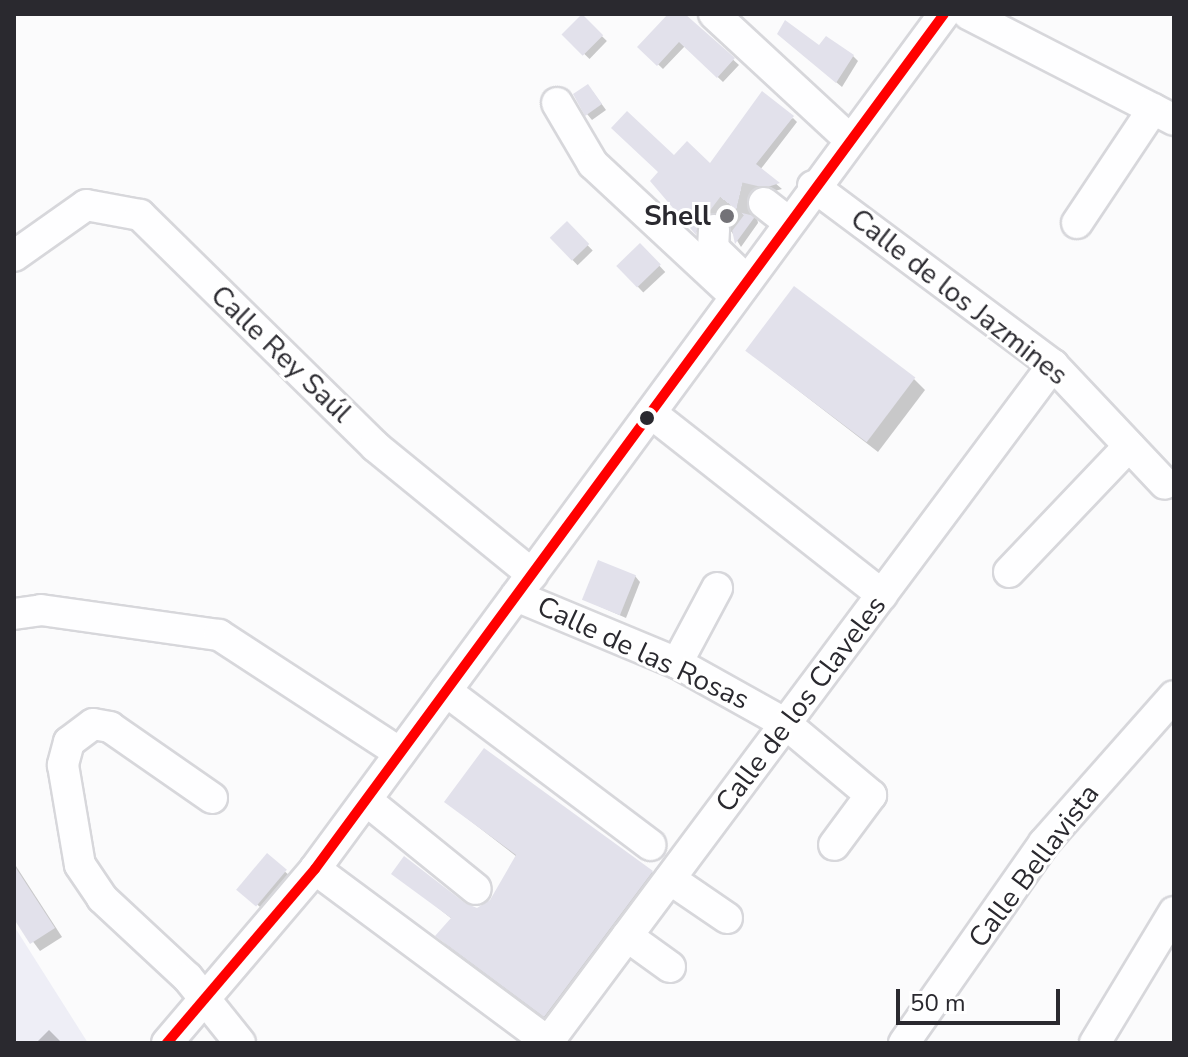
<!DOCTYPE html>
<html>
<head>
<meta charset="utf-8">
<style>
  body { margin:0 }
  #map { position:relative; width:1188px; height:1057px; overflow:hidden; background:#fbfbfc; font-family:"Nunito Sans",sans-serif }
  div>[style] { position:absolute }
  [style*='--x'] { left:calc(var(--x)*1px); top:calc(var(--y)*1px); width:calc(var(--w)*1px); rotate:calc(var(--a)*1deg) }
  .built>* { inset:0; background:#eeeef6 }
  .shadow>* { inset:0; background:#0003; transform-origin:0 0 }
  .building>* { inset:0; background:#e2e1eb; transform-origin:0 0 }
  .minor-tunnel>* { height:30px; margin-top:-15px; transform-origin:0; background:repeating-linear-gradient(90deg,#d1d1d3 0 30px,transparent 0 45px) }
  .roads { filter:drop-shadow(2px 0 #d7d7db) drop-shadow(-2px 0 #d7d7db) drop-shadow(0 2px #d7d7db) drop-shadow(0 -2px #d7d7db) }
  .minor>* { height:30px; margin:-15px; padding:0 15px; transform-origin:15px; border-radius:15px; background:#fefeff }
  .bus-1>* { height:10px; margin:-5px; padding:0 5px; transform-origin:5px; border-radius:5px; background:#f00 }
  .dots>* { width:22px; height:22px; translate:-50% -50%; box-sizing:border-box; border:4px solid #fff; border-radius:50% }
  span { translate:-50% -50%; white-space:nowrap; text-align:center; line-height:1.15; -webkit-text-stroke:6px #fff; paint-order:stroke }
  .poi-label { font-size:28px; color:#2a292f; font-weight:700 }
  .right { translate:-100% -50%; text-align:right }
  .street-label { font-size:28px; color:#2a292f }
  .frame { position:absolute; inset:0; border:16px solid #2a292f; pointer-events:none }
  .scale { position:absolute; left:896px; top:989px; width:164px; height:36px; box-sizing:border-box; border:4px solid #2a292f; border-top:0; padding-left:10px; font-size:24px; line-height:28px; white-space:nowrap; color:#2a292f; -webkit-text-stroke:6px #fff; paint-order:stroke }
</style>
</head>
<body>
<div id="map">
  <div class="built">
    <div style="clip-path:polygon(14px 926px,88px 1043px,14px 1043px)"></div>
  </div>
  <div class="shadow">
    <div style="clip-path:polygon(671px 14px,682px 14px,739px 65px,723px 82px,685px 46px,663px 69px,640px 47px)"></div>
    <div style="left:581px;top:16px;width:36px;height:25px;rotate:44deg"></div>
    <div style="clip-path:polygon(784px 39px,853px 56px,858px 61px,842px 87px)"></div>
    <div style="clip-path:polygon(593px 92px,606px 110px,592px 120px,587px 114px)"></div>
    <div style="clip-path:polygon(793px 118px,797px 122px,760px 170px,782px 189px,753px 197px,758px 223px,741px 247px,722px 216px,704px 224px,701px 237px,653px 181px,674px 158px,711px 166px)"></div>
    <div style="left:567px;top:224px;width:37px;height:21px;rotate:46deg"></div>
    <div style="left:640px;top:245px;width:37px;height:30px;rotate:47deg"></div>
    <div style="clip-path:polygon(747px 351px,914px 379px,925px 390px,878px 452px)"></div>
    <div style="clip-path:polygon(635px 576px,640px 582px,626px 618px,585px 600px)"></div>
    <div style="clip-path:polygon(446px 802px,652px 872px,662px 882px,555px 1026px,448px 946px,438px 936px,452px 919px,394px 873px,477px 910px,492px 901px,517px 857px)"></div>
    <div style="left:267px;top:856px;width:32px;height:43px;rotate:41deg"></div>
    <div style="clip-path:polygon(14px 863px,62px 937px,40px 951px,14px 916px)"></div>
    <div style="clip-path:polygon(49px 1030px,62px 1043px,36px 1043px)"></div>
  </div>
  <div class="building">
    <div style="left:582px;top:14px;width:30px;height:29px;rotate:45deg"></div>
    <div style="clip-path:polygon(668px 14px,685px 14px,735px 58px,717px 78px,679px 42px,657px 66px,637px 47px)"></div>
    <div style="clip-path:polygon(785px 20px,819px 45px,826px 36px,854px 55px,836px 83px,777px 34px)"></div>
    <div style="clip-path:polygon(588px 84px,602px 104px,585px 116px,573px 94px)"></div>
    <div style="clip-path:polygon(762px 91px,794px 116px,756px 164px,780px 183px,749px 193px,754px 218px,735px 244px,730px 221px,716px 212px,699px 220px,696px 235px,650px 181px,658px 172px,611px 128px,627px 111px,674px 155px,687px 141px,710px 163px)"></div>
    <div style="left:567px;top:221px;width:32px;height:24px;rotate:46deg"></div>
    <div style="left:640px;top:243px;width:30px;height:33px;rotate:46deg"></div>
    <div style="left:794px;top:286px;width:152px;height:81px;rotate:37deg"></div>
    <div style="left:598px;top:560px;width:41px;height:43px;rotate:22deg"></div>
    <div style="clip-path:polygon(484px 748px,653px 871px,544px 1017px,435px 936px,451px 918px,391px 874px,404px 856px,465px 903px,477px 908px,490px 900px,516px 855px,444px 802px)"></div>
    <div style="left:267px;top:853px;width:26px;height:48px;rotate:40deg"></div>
    <div style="clip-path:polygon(14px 865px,55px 928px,30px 944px,14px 919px)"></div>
  </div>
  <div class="minor-tunnel">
    <div style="--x:714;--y:230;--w:41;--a:-52.9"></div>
    <div style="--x:739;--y:197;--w:26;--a:13"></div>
  </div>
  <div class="roads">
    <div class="minor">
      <div style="--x:714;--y:14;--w:183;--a:42.8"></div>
      <div style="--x:968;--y:14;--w:232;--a:27.2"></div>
      <div style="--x:557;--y:103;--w:71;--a:59.5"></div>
      <div style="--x:593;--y:164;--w:192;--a:42.9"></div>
      <div style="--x:813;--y:186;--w:299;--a:36.7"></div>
      <div style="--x:1053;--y:365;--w:163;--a:46.7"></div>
      <div style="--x:764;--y:203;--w:29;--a:38"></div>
      <div style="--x:1077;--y:223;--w:137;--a:-56.3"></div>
      <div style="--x:714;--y:230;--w:18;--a:93"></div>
      <div style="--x:713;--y:248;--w:45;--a:44.1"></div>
      <div style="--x:14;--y:256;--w:88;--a:-35.3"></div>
      <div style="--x:86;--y:205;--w:55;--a:10.5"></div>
      <div style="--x:140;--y:215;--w:330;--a:44.5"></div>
      <div style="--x:375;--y:446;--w:203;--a:39.2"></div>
      <div style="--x:651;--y:413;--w:294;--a:38.2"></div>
      <div style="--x:1009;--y:572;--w:174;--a:-46.4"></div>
      <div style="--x:516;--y:596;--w:174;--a:22.6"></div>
      <div style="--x:677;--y:663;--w:125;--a:29.2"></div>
      <div style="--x:786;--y:724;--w:111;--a:39.9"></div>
      <div style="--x:871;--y:795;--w:62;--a:126.5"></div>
      <div style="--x:14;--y:614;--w:27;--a:-8"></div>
      <div style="--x:41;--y:610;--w:180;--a:8"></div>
      <div style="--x:219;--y:635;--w:216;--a:33.1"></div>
      <div style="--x:677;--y:663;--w:85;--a:-61.9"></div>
      <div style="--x:446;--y:691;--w:256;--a:37"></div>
      <div style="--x:212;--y:798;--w:124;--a:-145.2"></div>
      <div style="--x:110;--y:727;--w:17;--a:-170"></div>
      <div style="--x:93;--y:724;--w:30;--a:143"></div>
      <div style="--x:69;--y:742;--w:24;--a:105"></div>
      <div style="--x:63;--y:765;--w:101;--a:80.4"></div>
      <div style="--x:80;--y:865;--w:40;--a:56"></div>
      <div style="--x:102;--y:898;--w:117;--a:42.9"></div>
      <div style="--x:188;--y:978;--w:83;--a:51.3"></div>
      <div style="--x:366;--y:800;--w:141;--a:39"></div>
      <div style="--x:315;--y:869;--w:292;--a:36.6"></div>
      <div style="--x:670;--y:879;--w:69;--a:34.4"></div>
      <div style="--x:627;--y:936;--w:53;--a:35.8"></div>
      <div style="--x:548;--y:1042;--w:845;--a:-53.28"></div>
      <div style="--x:167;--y:1043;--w:228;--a:-49.6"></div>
      <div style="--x:315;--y:869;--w:1061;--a:-53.66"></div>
      <div style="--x:904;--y:1043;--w:244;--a:-55"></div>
      <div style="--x:1044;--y:843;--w:196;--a:-48.5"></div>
      <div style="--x:1095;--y:1043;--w:153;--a:-58.9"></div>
    </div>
  </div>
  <div class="bus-1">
    <div style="--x:167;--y:1043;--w:228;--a:-49.6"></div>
    <div style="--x:315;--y:869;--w:1061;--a:-53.66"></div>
  </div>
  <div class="dots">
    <div style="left:727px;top:216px;background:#737277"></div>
    <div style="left:647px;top:418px;background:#2a292f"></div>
  </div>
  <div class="poi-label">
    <span class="right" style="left:711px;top:216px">Shell</span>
  </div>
  <div class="street-label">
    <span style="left:959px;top:297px;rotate:38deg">Calle de los Jazmines</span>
    <span style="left:281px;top:354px;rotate:44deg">Calle Rey Saúl</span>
    <span style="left:643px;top:653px;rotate:25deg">Calle de las Rosas</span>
    <span style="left:801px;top:704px;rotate:-53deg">Calle de los Claveles</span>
    <span style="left:1034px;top:866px;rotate:-53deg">Calle Bellavista</span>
  </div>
  <div class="frame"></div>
  <div class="scale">50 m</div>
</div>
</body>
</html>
